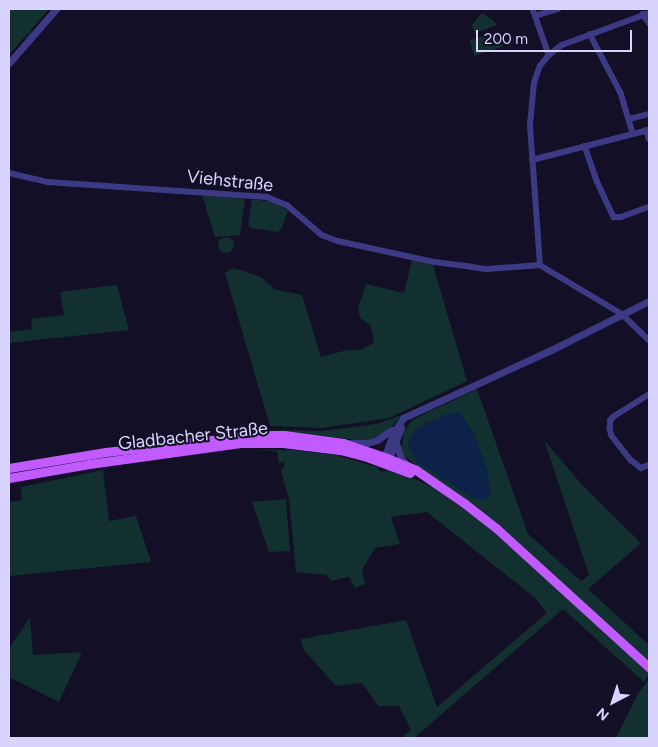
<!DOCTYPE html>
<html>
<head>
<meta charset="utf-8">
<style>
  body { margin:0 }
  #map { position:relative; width:658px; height:747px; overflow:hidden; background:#130f26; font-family:Figtree,sans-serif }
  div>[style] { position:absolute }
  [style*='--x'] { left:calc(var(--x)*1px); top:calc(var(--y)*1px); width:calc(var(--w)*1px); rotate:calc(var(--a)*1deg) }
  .green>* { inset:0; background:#12302f; transform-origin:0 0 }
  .round { border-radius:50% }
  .water>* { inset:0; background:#0c2248 }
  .stream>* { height:2px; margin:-1px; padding:0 1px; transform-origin:1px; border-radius:1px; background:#0c2248 }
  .minor>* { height:5.5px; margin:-2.75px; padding:0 2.75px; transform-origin:2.75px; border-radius:2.75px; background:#3d3a85 }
  .tertiary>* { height:7px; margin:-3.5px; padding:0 3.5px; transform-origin:3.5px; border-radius:3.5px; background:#3d3a85 }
  .primary>* { height:9px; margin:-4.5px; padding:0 4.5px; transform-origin:4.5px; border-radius:4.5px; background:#c25bff }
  span { translate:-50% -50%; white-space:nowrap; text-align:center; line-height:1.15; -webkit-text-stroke:4px #130f26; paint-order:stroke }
  .street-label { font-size:18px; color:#d9d4ff }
  .frame { position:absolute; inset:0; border:10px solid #d9d4ff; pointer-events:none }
  .north { position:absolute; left:588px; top:677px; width:50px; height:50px; -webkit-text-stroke:4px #130f26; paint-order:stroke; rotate:220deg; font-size:14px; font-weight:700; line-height:20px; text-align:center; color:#d9d4ff }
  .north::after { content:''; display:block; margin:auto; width:18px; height:22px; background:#d9d4ff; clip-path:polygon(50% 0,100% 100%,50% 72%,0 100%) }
  .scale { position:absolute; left:476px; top:30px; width:156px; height:22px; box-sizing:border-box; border:2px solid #d9d4ff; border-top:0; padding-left:6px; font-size:15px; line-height:18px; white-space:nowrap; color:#d9d4ff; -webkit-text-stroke:4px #130f26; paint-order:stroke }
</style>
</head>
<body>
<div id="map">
  <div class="green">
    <div style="clip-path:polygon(9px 9px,49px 9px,9px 55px)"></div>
    <div style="clip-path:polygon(482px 13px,493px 20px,497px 25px,475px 33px,472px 25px)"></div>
    <div style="left:499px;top:31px;width:16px;height:31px;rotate:72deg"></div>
    <div style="clip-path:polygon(202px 195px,245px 199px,240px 235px,215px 237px)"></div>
    <div style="clip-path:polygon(252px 199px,277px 203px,288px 211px,281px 229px,278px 232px,251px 228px,248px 225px)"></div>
    <div class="round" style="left:218px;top:237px;width:16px;height:16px"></div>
    <div style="clip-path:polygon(412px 260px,433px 265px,467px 381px,389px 418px,322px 428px,270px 426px,225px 273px,234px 268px,261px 277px,274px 289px,302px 295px,321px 357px,347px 350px,361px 350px,374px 343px,371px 326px,360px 318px,358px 308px,366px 284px,404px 293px)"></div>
    <div style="clip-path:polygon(117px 285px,129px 330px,9px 343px,9px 332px,32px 329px,31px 319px,64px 315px,60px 292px)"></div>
    <div style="clip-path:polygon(evenodd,477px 389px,528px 534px,581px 581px,589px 575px,544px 440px,583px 486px,637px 539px,640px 544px,588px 589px,649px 645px,649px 662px,470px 502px,424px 472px,401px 453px,404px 431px,412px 420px,477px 389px,453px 413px,474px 434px,488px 473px,471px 497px,462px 490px,424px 424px,453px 413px)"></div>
    <div style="clip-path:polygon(402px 415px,388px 431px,366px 441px,273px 430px,321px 431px,376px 424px)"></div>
    <div style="clip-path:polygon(250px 450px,294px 450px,335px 455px,377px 467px,381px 472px,392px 469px,435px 488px,481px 521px,649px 671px,649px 674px,644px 682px,563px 609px,414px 738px,401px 738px,411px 730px,399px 706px,378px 706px,362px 683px,336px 686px,303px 649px,301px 639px,406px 620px,437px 707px,547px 613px,534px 597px,427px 512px,391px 517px,400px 544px,375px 548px,362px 570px,365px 584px,355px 588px,349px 577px,331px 581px,327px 575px,296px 572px,289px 499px,281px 471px,285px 464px,283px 461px,279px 464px,277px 451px)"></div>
    <div style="clip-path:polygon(103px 470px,109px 521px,136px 516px,151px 562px,9px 576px,9px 502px,22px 500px,21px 487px)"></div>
    <div style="clip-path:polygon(286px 499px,290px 551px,269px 552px,252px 502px)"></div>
    <div style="clip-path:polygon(30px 617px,33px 655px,82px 652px,59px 702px,9px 677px,9px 649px)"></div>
    <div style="clip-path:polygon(649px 679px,649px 738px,616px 738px,639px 692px)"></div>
  </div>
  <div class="water">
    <div style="clip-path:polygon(460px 412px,474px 434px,488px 473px,491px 495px,483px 500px,471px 497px,417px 462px,410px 450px,408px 441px,416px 429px,444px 415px)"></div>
  </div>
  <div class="stream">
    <div style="--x:26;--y:38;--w:8;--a:-50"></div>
  </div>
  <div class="minor">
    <div style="--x:533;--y:9;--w:49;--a:70.8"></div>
    <div style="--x:643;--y:14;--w:11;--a:56"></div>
    <div style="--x:535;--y:16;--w:24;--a:-17"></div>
    <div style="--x:590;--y:34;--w:67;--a:62.3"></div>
    <div style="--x:621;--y:93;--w:42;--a:73.3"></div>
    <div style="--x:629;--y:119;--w:21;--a:-14"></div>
    <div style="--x:647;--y:130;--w:9;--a:77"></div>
    <div style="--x:585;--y:146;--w:37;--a:71"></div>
    <div style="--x:597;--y:181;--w:40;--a:65"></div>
    <div style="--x:614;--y:217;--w:7;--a:0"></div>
    <div style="--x:621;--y:217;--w:30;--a:-20"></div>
    <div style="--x:532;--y:160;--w:121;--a:-14.4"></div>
    <div style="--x:9;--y:173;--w:40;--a:13"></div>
    <div style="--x:48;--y:182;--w:220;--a:3.9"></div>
    <div style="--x:267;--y:197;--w:22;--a:22"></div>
    <div style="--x:287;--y:205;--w:46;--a:40.6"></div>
    <div style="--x:322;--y:235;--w:17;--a:21"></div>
    <div style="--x:338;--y:241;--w:98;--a:12.3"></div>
    <div style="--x:434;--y:262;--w:38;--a:7"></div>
    <div style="--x:472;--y:267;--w:15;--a:8"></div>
    <div style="--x:487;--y:269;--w:53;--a:-4.3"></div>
    <div style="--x:540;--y:265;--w:96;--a:30.9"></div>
    <div style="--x:622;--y:314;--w:37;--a:44"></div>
    <div style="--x:540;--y:265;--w:140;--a:-94.1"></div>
    <div style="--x:530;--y:125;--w:42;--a:-84.6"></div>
    <div style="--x:534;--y:83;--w:18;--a:-71"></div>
    <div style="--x:540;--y:66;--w:14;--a:-51"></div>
    <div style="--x:549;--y:55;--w:16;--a:-38"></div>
    <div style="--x:562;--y:45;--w:93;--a:-20.2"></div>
    <div style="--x:649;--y:395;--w:40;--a:148"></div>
    <div style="--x:615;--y:416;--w:6;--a:135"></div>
    <div style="--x:611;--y:420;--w:9;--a:96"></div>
    <div style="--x:610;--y:429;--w:7;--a:74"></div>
    <div style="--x:612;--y:436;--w:31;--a:52"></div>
    <div style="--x:631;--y:460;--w:13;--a:39"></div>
    <div style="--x:641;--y:468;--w:9;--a:-21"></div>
  </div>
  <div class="tertiary">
    <div style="--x:9;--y:63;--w:72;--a:-49"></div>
    <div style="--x:349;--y:443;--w:18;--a:0"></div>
    <div style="--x:367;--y:443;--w:10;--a:-17"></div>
    <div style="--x:377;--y:440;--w:18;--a:-34"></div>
    <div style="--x:396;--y:443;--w:16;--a:72"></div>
    <div style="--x:401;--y:458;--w:11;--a:49"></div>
    <div style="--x:383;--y:460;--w:28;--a:-69"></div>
    <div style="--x:393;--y:434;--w:19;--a:-58"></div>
    <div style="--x:403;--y:418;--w:161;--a:-24.7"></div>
    <div style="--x:549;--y:351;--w:112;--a:-26.6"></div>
    <div style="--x:386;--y:462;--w:2;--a:-27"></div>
    <div style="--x:388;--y:461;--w:36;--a:-69"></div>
  </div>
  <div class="primary">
    <div style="--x:9;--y:468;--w:98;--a:-9.4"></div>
    <div style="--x:106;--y:452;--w:150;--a:-6.5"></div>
    <div style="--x:255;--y:435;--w:29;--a:0"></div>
    <div style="--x:284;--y:435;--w:60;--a:7.7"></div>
    <div style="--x:343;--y:443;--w:46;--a:18.8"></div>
    <div style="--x:387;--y:458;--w:31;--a:22"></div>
    <div style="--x:416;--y:470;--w:58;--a:34.5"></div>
    <div style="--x:464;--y:503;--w:41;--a:38"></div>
    <div style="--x:496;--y:528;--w:207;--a:42.3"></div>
    <div style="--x:9;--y:478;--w:81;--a:-9.9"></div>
    <div style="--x:89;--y:464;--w:153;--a:-7.9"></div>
    <div style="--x:241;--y:443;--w:42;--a:0"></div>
    <div style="--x:283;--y:443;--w:57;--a:7"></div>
    <div style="--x:340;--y:450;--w:25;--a:14"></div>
    <div style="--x:364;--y:456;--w:49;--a:20.3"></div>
  </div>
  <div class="street-label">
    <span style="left:230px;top:181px;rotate:6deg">Viehstraße</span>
    <span style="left:193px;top:436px;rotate:-6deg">Gladbacher Straße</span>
  </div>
  <div class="frame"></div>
  <div class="north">N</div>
  <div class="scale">200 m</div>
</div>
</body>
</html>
